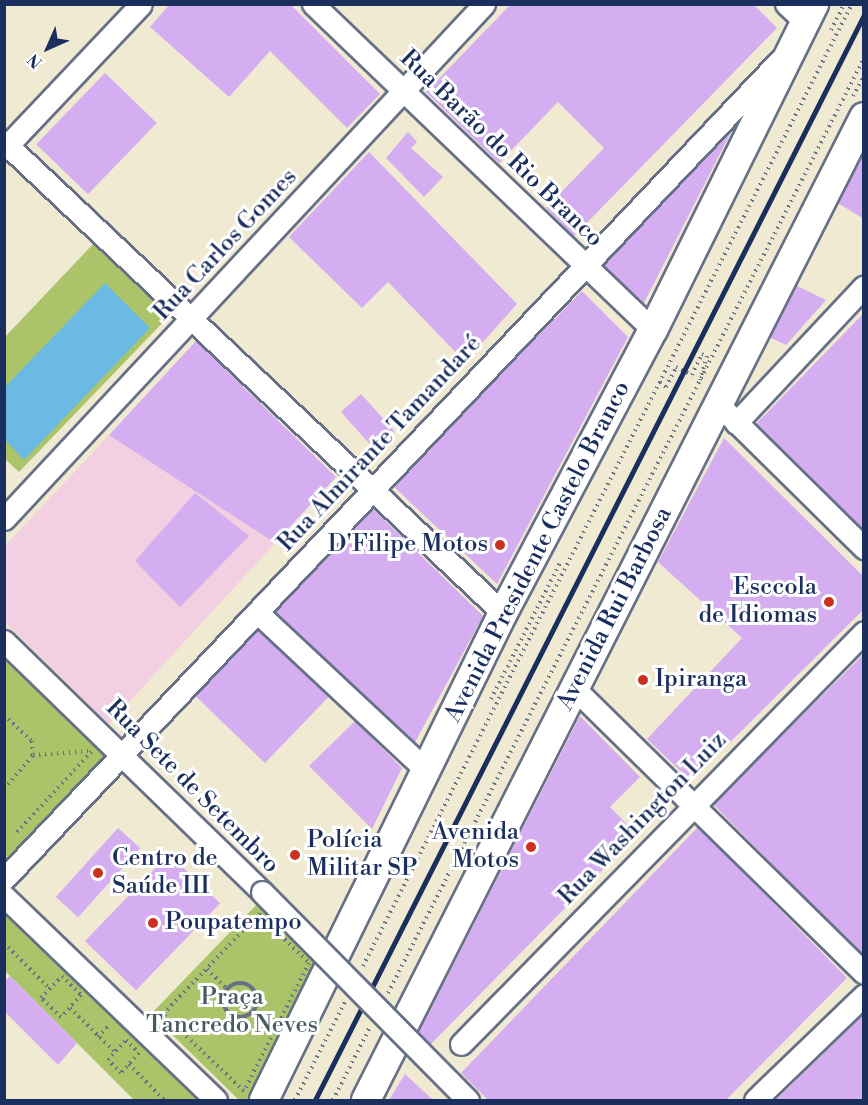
<!DOCTYPE html>
<html>
<head>
<meta charset="utf-8">
<style>
  body { margin:0 }
  #map { position:relative; width:868px; height:1105px; overflow:hidden; background:#f0ead2; font-family:"Libre Bodoni",serif }
  div>[style] { position:absolute }
  [style*='--x'] { left:calc(var(--x)*1px); top:calc(var(--y)*1px); width:calc(var(--w)*1px); rotate:calc(var(--a)*1deg) }
  .built>* { inset:0; background:#f2cfe1 }
  .green>* { inset:0; background:#abc46a }
  .water>* { inset:0; background:#6abae4 }
  .building>* { inset:0; background:#d4aef0; transform-origin:0 0 }
  .path>* { height:4px; margin-top:-2px; transform-origin:0; background:repeating-linear-gradient(90deg,#667087 0 1.5px,transparent 0 6px) }
  .path>.ring { margin:-2px; padding:0; box-sizing:content-box; background:none; border:4px solid #667087; border-radius:50% }
  .roads { filter:drop-shadow(2px 0 #667087) drop-shadow(-2px 0 #667087) drop-shadow(0 2px #667087) drop-shadow(0 -2px #667087) }
  .street>* { height:21px; margin:-10.5px; padding:0 10.5px; transform-origin:10.5px; border-radius:10.5px; background:#fff }
  .secondary>* { height:28px; margin:-14px; padding:0 14px; transform-origin:14px; border-radius:14px; background:#fff }
  .rail>* { height:4.5px; margin:-2.25px; padding:0 2.25px; transform-origin:2.25px; border-radius:2.25px; background:#1b2f5e }
  .bridges { filter:drop-shadow(2px 0 #667087) drop-shadow(-2px 0 #667087) drop-shadow(0 2px #667087) drop-shadow(0 -2px #667087) }
  .street-bridge>* { height:21px; margin:-10.5px; padding:0 10.5px; transform-origin:10.5px; border-radius:10.5px; background:#fff }
  .dots>* { width:16px; height:16px; translate:-50% -50%; box-sizing:border-box; border:3px solid #fff; border-radius:50% }
  span { translate:-50% -50%; white-space:nowrap; text-align:center; line-height:1.15; -webkit-text-stroke:6px #fff; paint-order:stroke }
  .street-label { font-size:24px; color:#1b2f5e }
  .poi-label { font-size:24px; color:#1b2f5e }
  .right { translate:-100% -50%; text-align:right }
  .left { translate:0 -50%; text-align:left }
  .park-label { font-size:24px; color:#465c62 }
  .frame { position:absolute; inset:0; border:6px solid #1b2f5e; pointer-events:none }
  .north { position:absolute; left:18px; top:18px; width:60px; height:60px; -webkit-text-stroke:4px #fff; paint-order:stroke; rotate:225deg; font-size:16px; font-weight:700; line-height:24px; text-align:center; color:#1b2f5e }
  .north::after { content:''; display:block; margin:auto; width:21px; height:27px; background:#1b2f5e; clip-path:polygon(50% 0,100% 100%,50% 72%,0 100%) }
</style>
</head>
<body>
<div id="map">
  <div class="built">
    <div style="clip-path:polygon(109px 435px,275px 543px,109px 724px,5px 622px,4px 547px)"></div>
  </div>
  <div class="green">
    <div style="clip-path:polygon(95px 242px,171px 314px,19px 472px,5px 459px,4px 338px)"></div>
    <div style="clip-path:polygon(4px 641px,121px 751px,4px 879px)"></div>
    <div style="clip-path:polygon(261px 900px,320px 958px,251px 1100px,239px 1100px,151px 1014px)"></div>
    <div style="clip-path:polygon(4px 902px,216px 1100px,134px 1100px,5px 971px)"></div>
  </div>
  <div class="water">
    <div style="clip-path:polygon(105px 283px,150px 328px,24px 460px,5px 440px,5px 387px)"></div>
  </div>
  <div class="building">
    <div style="clip-path:polygon(170px 4px,290px 4px,380px 94px,347px 128px,270px 51px,229px 97px,150px 27px)"></div>
    <div style="clip-path:polygon(511px 4px,753px 4px,777px 28px,574px 236px,546px 208px,604px 148px,558px 102px,499px 163px,426px 92px)"></div>
    <div style="left:105px;top:73px;width:72px;height:99px;rotate:44deg"></div>
    <div style="clip-path:polygon(732px 130px,671px 250px,642px 307px,599px 266px)"></div>
    <div style="clip-path:polygon(408px 132px,417px 142px,411px 148px,443px 177px,424px 197px,386px 158px)"></div>
    <div style="clip-path:polygon(864px 151px,864px 219px,836px 202px)"></div>
    <div style="clip-path:polygon(369px 152px,517px 304px,465px 362px,388px 282px,362px 308px,289px 237px)"></div>
    <div style="clip-path:polygon(793px 284px,826px 300px,786px 345px,767px 336px)"></div>
    <div style="clip-path:polygon(582px 291px,628px 337px,497px 584px,392px 485px)"></div>
    <div style="clip-path:polygon(864px 313px,864px 535px,755px 425px)"></div>
    <div style="clip-path:polygon(196px 341px,336px 477px,275px 543px,109px 435px)"></div>
    <div style="left:361px;top:394px;width:50px;height:27px;rotate:48deg"></div>
    <div style="clip-path:polygon(724px 438px,864px 577px,864px 609px,691px 781px,647px 739px,742px 638px,658px 562px)"></div>
    <div style="clip-path:polygon(195px 493px,249px 536px,180px 607px,135px 561px)"></div>
    <div style="clip-path:polygon(373px 509px,483px 616px,413px 746px,272px 613px)"></div>
    <div style="left:259px;top:628px;width:98px;height:93px;rotate:44deg"></div>
    <div style="clip-path:polygon(864px 654px,864px 958px,713px 804px)"></div>
    <div style="clip-path:polygon(580px 716px,640px 777px,610px 807px,637px 835px,430px 1045px,418px 1034px)"></div>
    <div style="clip-path:polygon(355px 721px,402px 768px,372px 829px,309px 766px)"></div>
    <div style="clip-path:polygon(698px 827px,847px 978px,726px 1100px,488px 1100px,461px 1073px)"></div>
    <div style="left:118px;top:828px;width:30px;height:93px;rotate:42deg"></div>
    <div style="left:169px;top:854px;width:71px;height:121px;rotate:44deg"></div>
    <div style="clip-path:polygon(10px 976px,77px 1043px,58px 1065px,4px 1011px,4px 982px)"></div>
    <div style="clip-path:polygon(864px 1014px,864px 1100px,776px 1100px,814px 1063px)"></div>
    <div style="clip-path:polygon(405px 1074px,433px 1100px,389px 1100px)"></div>
  </div>
  <div class="path">
    <div style="--x:831;--y:30;--w:29;--a:-63"></div>
    <div style="--x:853;--y:96;--w:23;--a:-61"></div>
    <div style="--x:660;--y:382;--w:8;--a:40"></div>
    <div style="--x:666;--y:387;--w:22;--a:-63"></div>
    <div style="--x:676;--y:367;--w:18;--a:27"></div>
    <div style="--x:692;--y:375;--w:23;--a:-65"></div>
    <div style="--x:702;--y:354;--w:5;--a:22"></div>
    <div style="--x:707;--y:356;--w:25;--a:106"></div>
    <div style="--x:491;--y:699;--w:155;--a:-63.1"></div>
    <div style="--x:4;--y:715;--w:38;--a:43"></div>
    <div style="--x:32;--y:741;--w:14;--a:86"></div>
    <div style="--x:4;--y:789;--w:45;--a:-49.5"></div>
    <div style="--x:33;--y:755;--w:56;--a:-4.1"></div>
    <div style="--x:17;--y:832;--w:110;--a:-47.2"></div>
    <div style="--x:259;--y:914;--w:70;--a:44.4"></div>
    <div style="--x:309;--y:963;--w:144;--a:116.9"></div>
    <div style="--x:244;--y:1091;--w:112;--a:-136.5"></div>
    <div style="--x:163;--y:1014;--w:139;--a:-46.2"></div>
    <div style="--x:4;--y:943;--w:65;--a:45"></div>
    <div style="--x:363;--y:966;--w:1079;--a:-63.06"></div>
    <div style="--x:207;--y:969;--w:28;--a:45"></div>
    <div style="--x:62;--y:976;--w:27;--a:45"></div>
    <div style="--x:81;--y:995;--w:30;--a:132"></div>
    <div style="--x:61;--y:1017;--w:28;--a:-136"></div>
    <div style="--x:41;--y:998;--w:30;--a:-46"></div>
    <div class="ring" style="left:223px;top:983px;width:30px;height:30px"></div>
    <div style="--x:388;--y:993;--w:1049;--a:-63.02"></div>
    <div style="--x:70;--y:1008;--w:63;--a:44.4"></div>
    <div style="--x:252;--y:1013;--w:27;--a:42"></div>
    <div style="--x:98;--y:1037;--w:18;--a:-47"></div>
    <div style="--x:126;--y:1040;--w:18;--a:45"></div>
    <div style="--x:139;--y:1053;--w:27;--a:132"></div>
    <div style="--x:121;--y:1073;--w:18;--a:-135"></div>
    <div style="--x:108;--y:1060;--w:27;--a:-48"></div>
    <div style="--x:129;--y:1064;--w:50;--a:45.8"></div>
    <div style="--x:295;--y:1100;--w:110;--a:-63"></div>
    <div style="--x:333;--y:1100;--w:80;--a:-63.1"></div>
  </div>
  <div class="roads">
    <div class="street">
      <div style="--x:313;--y:4;--w:471;--a:43.8"></div>
      <div style="--x:786;--y:4;--w:26;--a:43"></div>
      <div style="--x:4;--y:142;--w:686;--a:43.35"></div>
      <div style="--x:4;--y:149;--w:199;--a:-46.6"></div>
      <div style="--x:719;--y:405;--w:204;--a:44.6"></div>
      <div style="--x:736;--y:423;--w:187;--a:-46.9"></div>
      <div style="--x:4;--y:519;--w:704;--a:-47.01"></div>
      <div style="--x:257;--y:612;--w:231;--a:43.1"></div>
      <div style="--x:4;--y:641;--w:360;--a:44.2"></div>
      <div style="--x:575;--y:689;--w:405;--a:44.5"></div>
      <div style="--x:4;--y:879;--w:1128;--a:-46.54"></div>
      <div style="--x:4;--y:896;--w:294;--a:43.9"></div>
      <div style="--x:461;--y:1044;--w:576;--a:-45.63"></div>
      <div style="--x:755;--y:1100;--w:151;--a:-43.9"></div>
    </div>
    <div class="secondary">
      <div style="--x:264;--y:1100;--w:542;--a:-63.86"></div>
      <div style="--x:503;--y:613;--w:320;--a:-62.1"></div>
      <div style="--x:653;--y:330;--w:364;--a:-63.7"></div>
      <div style="--x:366;--y:1100;--w:1102;--a:-63.13"></div>
    </div>
  </div>
  <div class="rail">
    <div style="--x:315;--y:1100;--w:1216;--a:-63.16"></div>
  </div>
  <div class="bridges">
    <div class="street-bridge">
      <div style="--x:262;--y:892;--w:293;--a:45.3"></div>
    </div>
  </div>
  <div class="dots">
    <div style="left:500px;top:545px;background:#c8321e"></div>
    <div style="left:829px;top:602px;background:#c8321e"></div>
    <div style="left:643px;top:680px;background:#c8321e"></div>
    <div style="left:531px;top:847px;background:#c8321e"></div>
    <div style="left:295px;top:855px;background:#c8321e"></div>
    <div style="left:98px;top:873px;background:#c8321e"></div>
    <div style="left:153px;top:923px;background:#c8321e"></div>
  </div>
  <div class="street-label">
    <span style="left:501px;top:149px;rotate:44deg">Rua Barão do Rio Branco</span>
    <span style="left:226px;top:245px;rotate:-47deg">Rua Carlos Gomes</span>
    <span style="left:380px;top:444px;rotate:-47deg">Rua Almirante Tamandaré</span>
    <span style="left:538px;top:552px;rotate:-63deg">Avenida Presidente Castelo Branco</span>
    <span style="left:615px;top:609px;rotate:-63deg">Avenida Rui Barbosa</span>
    <span style="left:192px;top:787px;rotate:45deg">Rua Sete de Setembro</span>
    <span style="left:643px;top:819px;rotate:-46deg">Rua Washington Luiz</span>
  </div>
  <div class="poi-label">
    <span class="right" style="left:488px;top:545px">D'Filipe Motos</span>
    <span class="right" style="left:817px;top:602px">Esccola<br>de Idiomas</span>
    <span class="left" style="left:655px;top:680px">Ipiranga</span>
    <span class="right" style="left:519px;top:847px">Avenida<br>Motos</span>
    <span class="left" style="left:307px;top:855px">Polícia<br>Militar SP</span>
    <span class="left" style="left:112px;top:873px">Centro de<br>Saúde III</span>
    <span class="left" style="left:165px;top:923px">Poupatempo</span>
  </div>
  <div class="park-label">
    <span style="left:232px;top:1012px">Praça<br>Tancredo Neves</span>
  </div>
  <div class="frame"></div>
  <div class="north">N</div>
</div>
</body>
</html>
